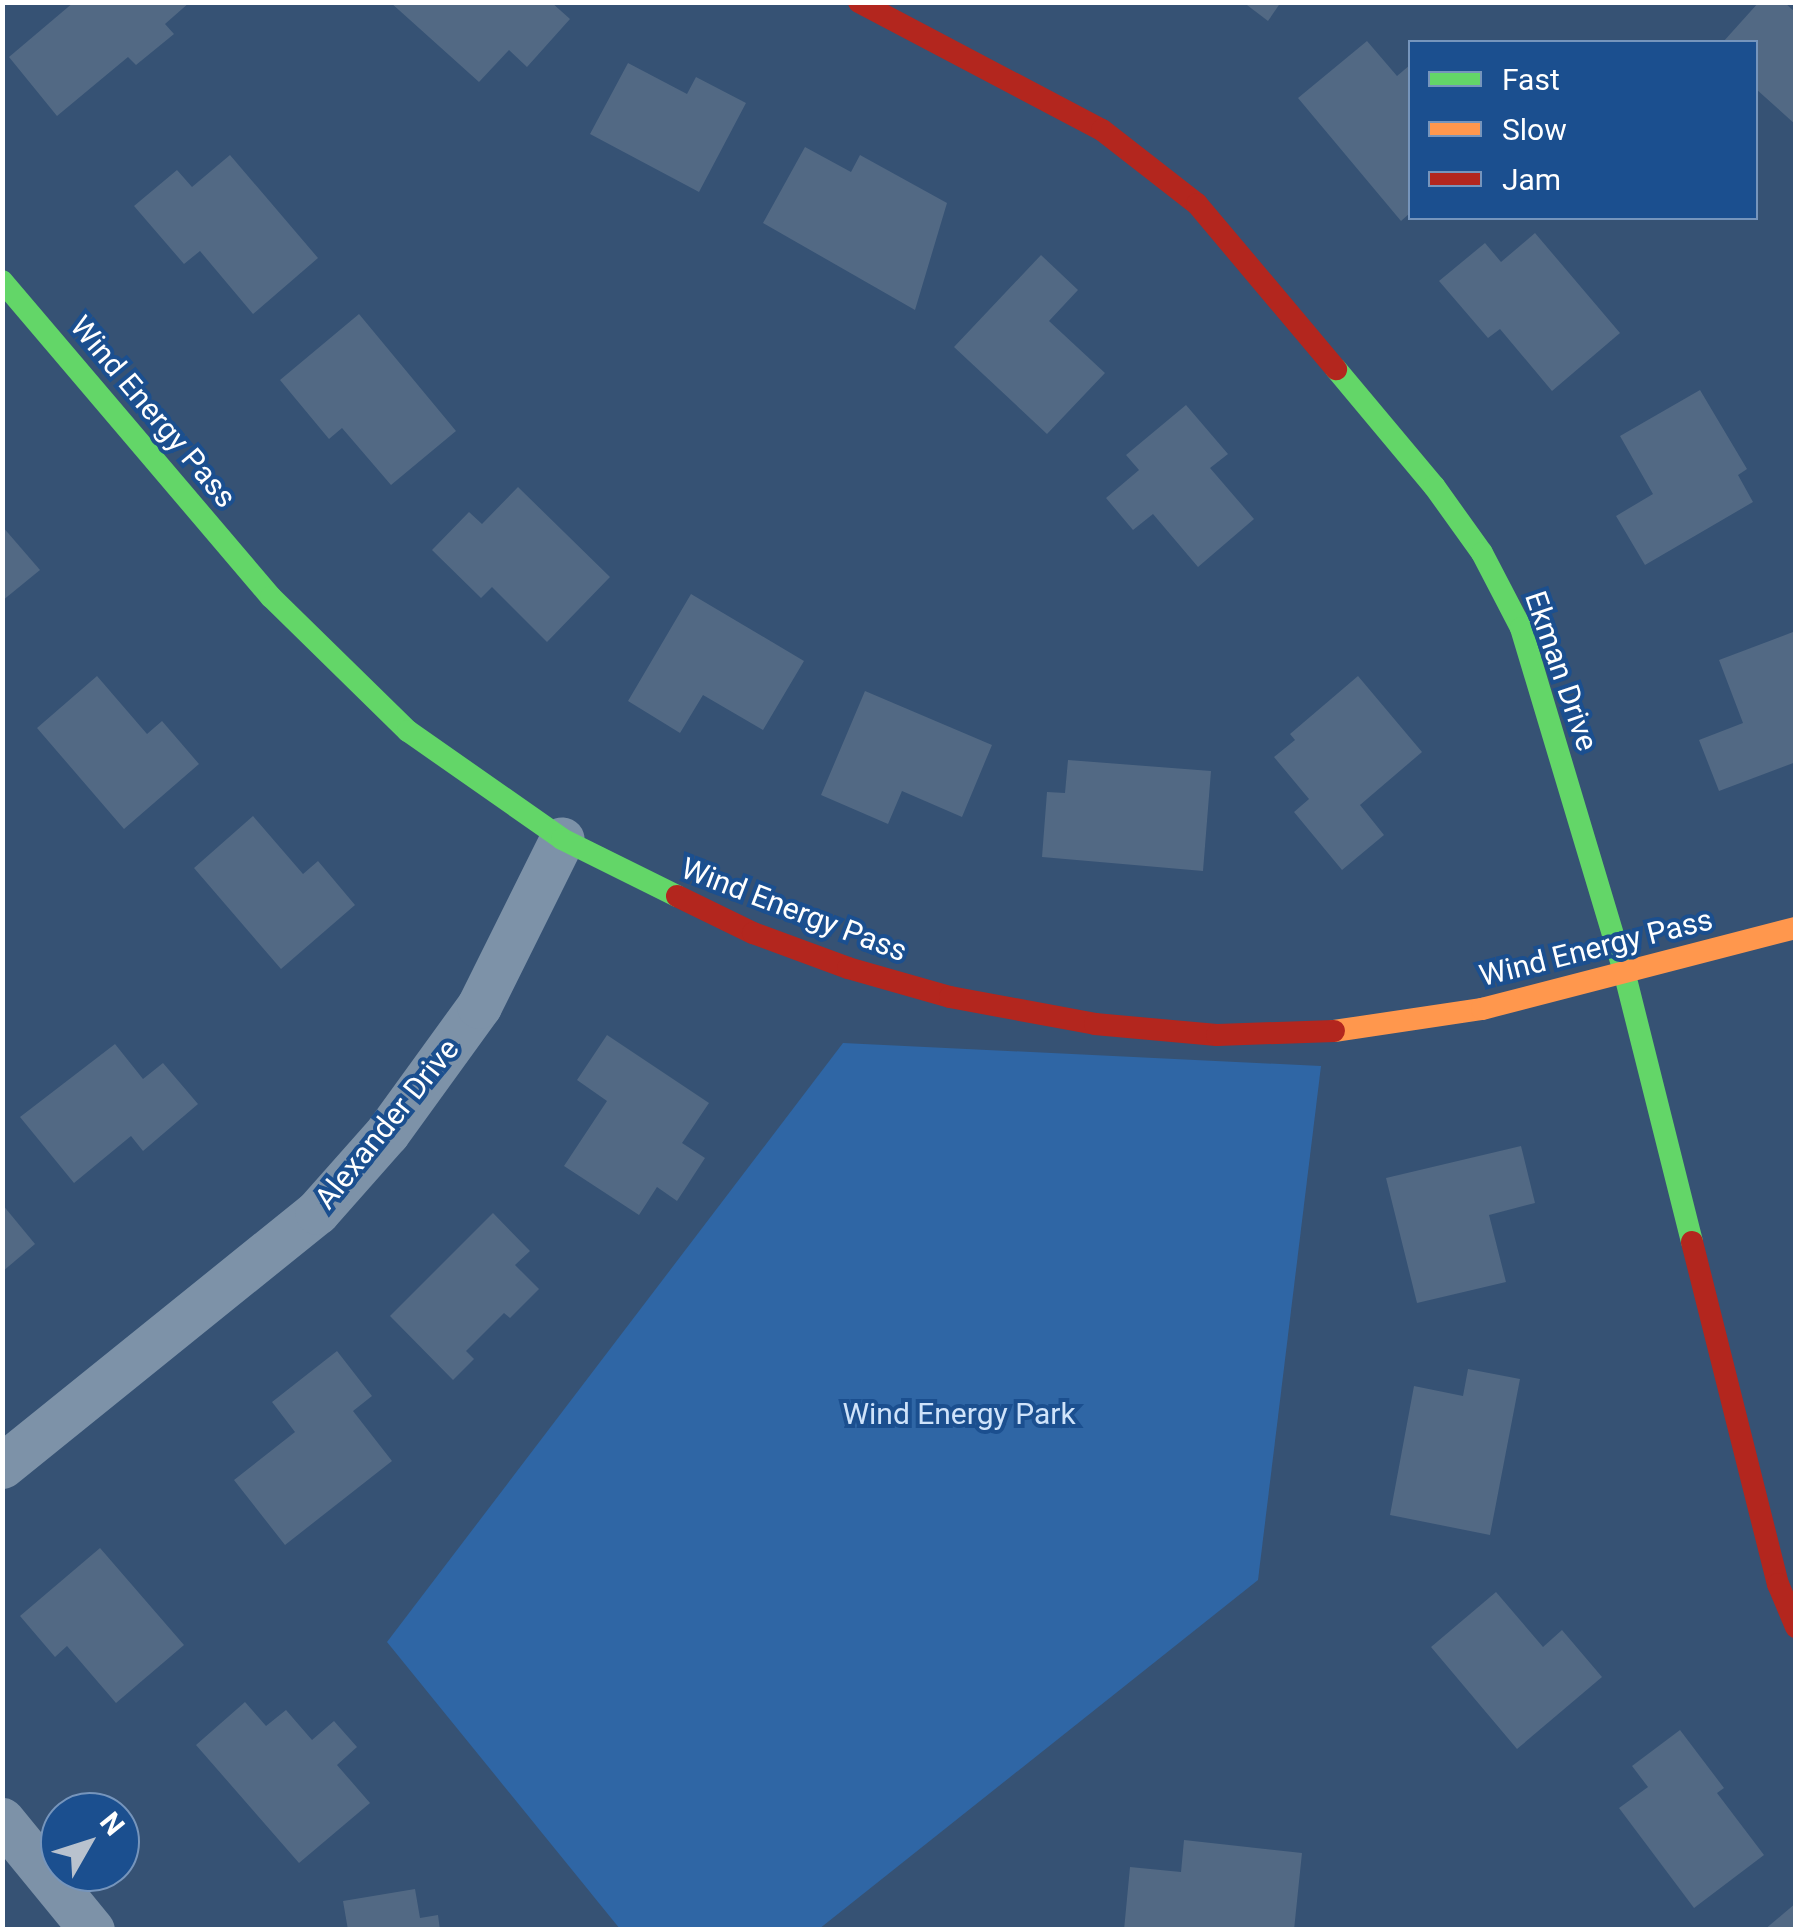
<!DOCTYPE html>
<html>
<head>
<meta charset="utf-8">
<style>
  body { margin:0 }
  #map { position:relative; width:1798px; height:1932px; overflow:hidden; background:#365274; font-family:Roboto,sans-serif }
  div>[style] { position:absolute }
  [style*='--x'] { left:calc(var(--x)*1px); top:calc(var(--y)*1px); width:calc(var(--w)*1px); rotate:calc(var(--a)*1deg) }
  .green>* { inset:0; background:#2f66a5 }
  .building>* { inset:0; background:#526984 }
  .street>* { height:45px; margin:-22.5px; padding:0 22.5px; transform-origin:22.5px; border-radius:22.5px; background:#7d92a8 }
  .fast>* { height:22px; margin:-11px; padding:0 11px; transform-origin:11px; border-radius:11px; background:#63d668 }
  .slow>* { height:22px; margin:-11px; padding:0 11px; transform-origin:11px; border-radius:11px; background:#ff974d }
  .jam>* { height:22px; margin:-11px; padding:0 11px; transform-origin:11px; border-radius:11px; background:#b3261e }
  span { translate:-50% -50%; white-space:nowrap; text-align:center; line-height:1.15; -webkit-text-stroke:8px #1b4f8f; paint-order:stroke }
  .street-label { font-size:30px; color:#fff }
  .park-label { font-size:30px; color:#cfe3fa }
  .frame { position:absolute; inset:0; border:5px solid #fff; pointer-events:none }
  .legend { position:absolute; left:1408px; top:40px; width:350px; height:180px; box-sizing:border-box; background:#1b4f8f; border:2px solid #7695bc; margin:0; padding:12px 18px; list-style:none; font-size:30px; color:#fff }
  .legend li { display:flex; align-items:center; gap:20px; height:50px }
  .legend b { width:50px; border:2px solid #7695bc }
  .north { position:absolute; left:40px; top:1792px; width:100px; height:100px; box-sizing:border-box; background:#1b4f8f; border:2px solid #7695bc; border-radius:50%; rotate:51deg; font-size:28px; font-weight:700; line-height:40px; text-align:center; color:#fff }
  .north::after { content:''; display:block; margin:auto; width:35px; height:45px; background:#b9c2ce; clip-path:polygon(50% 0,100% 100%,50% 72%,0 100%) }
</style>
</head>
<body>
<div id="map">
  <div class="green">
    <div style="clip-path:polygon(843px 1043px,1321px 1066px,1258px 1580px,819px 1929px,620px 1929px,387px 1642px)"></div>
  </div>
  <div class="building">
    <div style="clip-path:polygon(74px 2px,190px 2px,165px 24px,174px 34px,136px 65px,128px 57px,57px 116px,9px 57px)"></div>
    <div style="clip-path:polygon(390px 2px,551px 2px,570px 19px,527px 67px,509px 50px,479px 82px)"></div>
    <div style="clip-path:polygon(1243px 2px,1281px 2px,1268px 21px)"></div>
    <div style="clip-path:polygon(1759px 2px,1784px 2px,1796px 13px,1796px 125px,1756px 89px,1756px 42px,1723px 42px)"></div>
    <div style="clip-path:polygon(1367px 41px,1397px 76px,1410px 65px,1410px 213px,1401px 221px,1298px 98px)"></div>
    <div style="clip-path:polygon(628px 63px,687px 94px,696px 77px,746px 103px,699px 192px,590px 134px)"></div>
    <div style="clip-path:polygon(805px 147px,851px 172px,860px 155px,947px 203px,915px 310px,763px 223px)"></div>
    <div style="clip-path:polygon(230px 155px,318px 258px,253px 314px,200px 251px,184px 264px,134px 206px,177px 170px,192px 187px)"></div>
    <div style="clip-path:polygon(1535px 233px,1620px 333px,1552px 391px,1500px 329px,1488px 338px,1439px 281px,1485px 243px,1501px 262px)"></div>
    <div style="clip-path:polygon(1041px 255px,1078px 290px,1049px 321px,1105px 373px,1047px 434px,954px 347px)"></div>
    <div style="clip-path:polygon(359px 314px,456px 431px,391px 485px,342px 428px,329px 439px,280px 380px)"></div>
    <div style="clip-path:polygon(1700px 390px,1747px 469px,1738px 475px,1753px 502px,1645px 565px,1616px 516px,1653px 494px,1620px 436px)"></div>
    <div style="clip-path:polygon(1186px 405px,1228px 454px,1210px 468px,1254px 519px,1198px 567px,1153px 514px,1133px 530px,1106px 498px,1139px 470px,1126px 455px)"></div>
    <div style="clip-path:polygon(518px 487px,610px 577px,547px 642px,492px 587px,481px 598px,432px 550px,469px 512px,482px 524px)"></div>
    <div style="clip-path:polygon(2px 526px,40px 570px,2px 601px)"></div>
    <div style="clip-path:polygon(691px 594px,804px 661px,763px 730px,703px 695px,680px 733px,628px 701px)"></div>
    <div style="clip-path:polygon(1793px 632px,1796px 762px,1719px 791px,1699px 740px,1743px 723px,1719px 660px)"></div>
    <div style="clip-path:polygon(97px 676px,147px 734px,162px 721px,199px 764px,124px 829px,37px 728px)"></div>
    <div style="clip-path:polygon(1358px 676px,1422px 752px,1360px 805px,1384px 835px,1342px 870px,1294px 812px,1309px 799px,1274px 757px,1295px 740px,1290px 734px)"></div>
    <div style="clip-path:polygon(865px 691px,992px 745px,962px 817px,902px 791px,888px 824px,821px 795px)"></div>
    <div style="clip-path:polygon(1068px 760px,1211px 771px,1203px 871px,1042px 857px,1047px 792px,1065px 793px)"></div>
    <div style="clip-path:polygon(253px 816px,303px 874px,318px 861px,355px 905px,281px 969px,194px 868px)"></div>
    <div style="clip-path:polygon(607px 1035px,709px 1103px,682px 1143px,705px 1158px,677px 1201px,657px 1187px,639px 1215px,564px 1166px,607px 1101px,577px 1080px)"></div>
    <div style="clip-path:polygon(115px 1044px,143px 1079px,163px 1063px,198px 1104px,143px 1151px,131px 1136px,74px 1183px,20px 1117px)"></div>
    <div style="clip-path:polygon(1521px 1146px,1535px 1203px,1489px 1215px,1506px 1282px,1417px 1303px,1386px 1178px)"></div>
    <div style="clip-path:polygon(2px 1204px,35px 1244px,2px 1272px)"></div>
    <div style="clip-path:polygon(493px 1213px,530px 1251px,515px 1265px,539px 1289px,510px 1318px,504px 1313px,466px 1351px,474px 1359px,453px 1380px,390px 1316px)"></div>
    <div style="clip-path:polygon(337px 1351px,372px 1396px,353px 1411px,392px 1461px,285px 1545px,234px 1480px,295px 1432px,272px 1402px)"></div>
    <div style="clip-path:polygon(1468px 1369px,1520px 1379px,1490px 1535px,1390px 1515px,1414px 1386px,1463px 1396px)"></div>
    <div style="clip-path:polygon(100px 1548px,184px 1645px,116px 1703px,67px 1646px,55px 1657px,20px 1616px)"></div>
    <div style="clip-path:polygon(1496px 1592px,1543px 1647px,1562px 1630px,1602px 1677px,1517px 1749px,1431px 1647px)"></div>
    <div style="clip-path:polygon(245px 1702px,266px 1726px,286px 1710px,312px 1740px,334px 1721px,357px 1747px,337px 1765px,370px 1803px,299px 1863px,196px 1745px)"></div>
    <div style="clip-path:polygon(1680px 1730px,1724px 1788px,1717px 1793px,1764px 1855px,1694px 1908px,1619px 1808px,1648px 1787px,1632px 1766px)"></div>
    <div style="clip-path:polygon(1184px 1840px,1302px 1853px,1294px 1930px,1124px 1930px,1130px 1867px,1181px 1872px)"></div>
    <div style="clip-path:polygon(415px 1889px,420px 1918px,438px 1915px,440px 1930px,348px 1930px,343px 1901px)"></div>
    <div style="clip-path:polygon(1796px 1903px,1796px 1930px,1764px 1930px)"></div>
  </div>
  <div class="street">
    <div style="--x:2;--y:1466;--w:405;--a:-38.9"></div>
    <div style="--x:317;--y:1212;--w:106;--a:-48.5"></div>
    <div style="--x:387;--y:1133;--w:157;--a:-54.1"></div>
    <div style="--x:479;--y:1006;--w:186;--a:-63.6"></div>
    <div style="--x:2;--y:1820;--w:142;--a:50.7"></div>
  </div>
  <div class="fast">
    <div style="--x:2;--y:281;--w:415;--a:49.6"></div>
    <div style="--x:271;--y:597;--w:192;--a:44.4"></div>
    <div style="--x:408;--y:731;--w:188;--a:35"></div>
    <div style="--x:562;--y:839;--w:128;--a:26.4"></div>
    <div style="--x:1336;--y:369;--w:153;--a:50.1"></div>
    <div style="--x:1434;--y:486;--w:82;--a:54.4"></div>
    <div style="--x:1482;--y:553;--w:85;--a:62.5"></div>
    <div style="--x:1521;--y:628;--w:358;--a:73.3"></div>
    <div style="--x:1624;--y:971;--w:279;--a:75.9"></div>
  </div>
  <div class="slow">
    <div style="--x:1334;--y:1031;--w:150;--a:-8.5"></div>
    <div style="--x:1482;--y:1009;--w:324;--a:-14.5"></div>
  </div>
  <div class="jam">
    <div style="--x:859;--y:2;--w:275;--a:27.8"></div>
    <div style="--x:1102;--y:130;--w:120;--a:37.9"></div>
    <div style="--x:1197;--y:204;--w:216;--a:49.9"></div>
    <div style="--x:677;--y:896;--w:85;--a:26"></div>
    <div style="--x:753;--y:933;--w:101;--a:20.2"></div>
    <div style="--x:848;--y:968;--w:106;--a:15.9"></div>
    <div style="--x:950;--y:997;--w:147;--a:10.5"></div>
    <div style="--x:1095;--y:1024;--w:122;--a:5.2"></div>
    <div style="--x:1217;--y:1035;--w:117;--a:-2"></div>
    <div style="--x:1692;--y:1242;--w:353;--a:75.9"></div>
    <div style="--x:1778;--y:1584;--w:47;--a:67.3"></div>
  </div>
  <div class="street-label">
    <span style="left:153px;top:412px;rotate:50deg">Wind Energy Pass</span>
    <span style="left:1561px;top:671px;rotate:71deg">Ekman Drive</span>
    <span style="left:794px;top:910px;rotate:21deg">Wind Energy Pass</span>
    <span style="left:1596px;top:948px;rotate:-14deg">Wind Energy Pass</span>
    <span style="left:387px;top:1124px;rotate:-51deg">Alexander Drive</span>
  </div>
  <div class="park-label">
    <span style="left:959px;top:1414px">Wind Energy Park</span>
  </div>
  <div class="frame"></div>
  <ul class="legend">
  <li><b style="height:12px;background:#63d668"></b>Fast</li>
  <li><b style="height:12px;background:#ff974d"></b>Slow</li>
  <li><b style="height:12px;background:#b3261e"></b>Jam</li>
  </ul>
  <div class="north">N</div>
</div>
</body>
</html>
